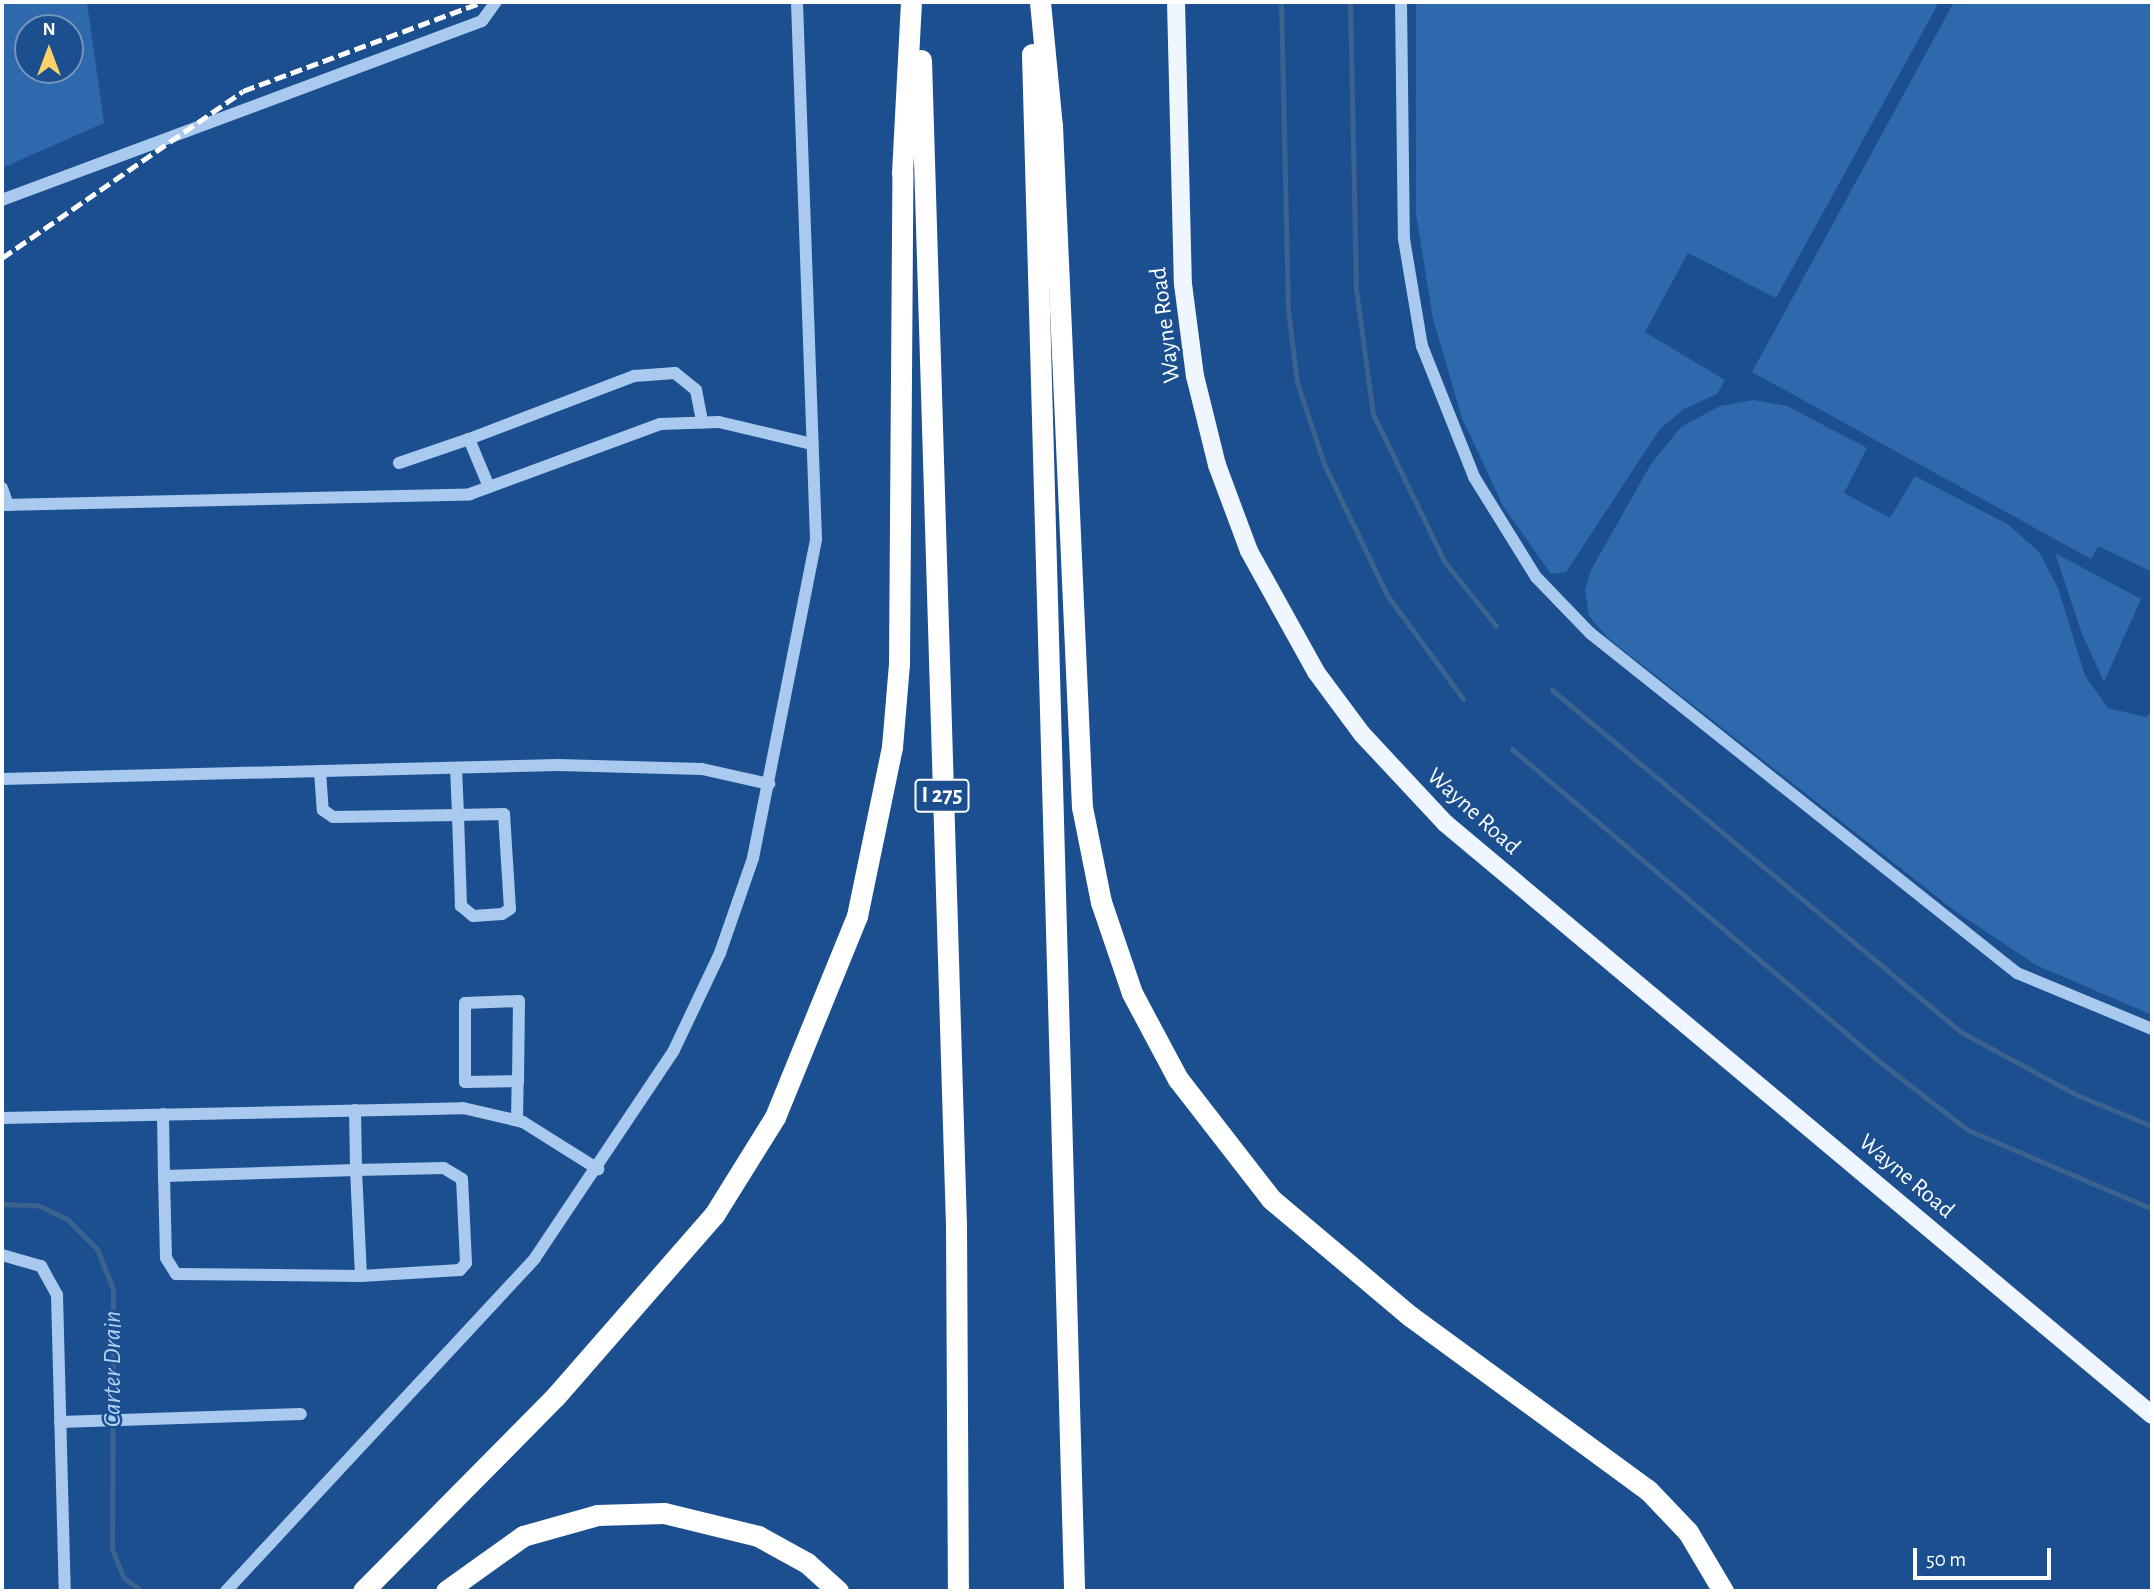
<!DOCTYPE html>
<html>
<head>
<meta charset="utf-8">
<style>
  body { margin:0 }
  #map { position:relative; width:2154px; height:1593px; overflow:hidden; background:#1b4f8f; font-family:"Alegreya Sans",sans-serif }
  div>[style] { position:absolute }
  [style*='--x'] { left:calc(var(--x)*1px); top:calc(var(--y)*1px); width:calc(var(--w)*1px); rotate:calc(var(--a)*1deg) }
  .green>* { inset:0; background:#2e69ad }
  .stream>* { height:5px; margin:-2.5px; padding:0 2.5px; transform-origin:2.5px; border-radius:2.5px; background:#3c6290 }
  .minor>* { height:12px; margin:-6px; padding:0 6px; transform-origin:6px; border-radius:6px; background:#a9c9ee }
  .major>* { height:18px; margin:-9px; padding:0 9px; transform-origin:9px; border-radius:9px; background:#f0f6ff }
  .highway>* { height:21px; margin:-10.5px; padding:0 10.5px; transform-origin:10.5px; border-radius:10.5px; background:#fff }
  .rail>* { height:5px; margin-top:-2.5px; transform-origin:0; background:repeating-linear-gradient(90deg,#fff 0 12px,transparent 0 17px) }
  span { translate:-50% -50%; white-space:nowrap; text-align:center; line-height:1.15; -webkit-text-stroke:5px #1b4f8f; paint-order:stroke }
  .shield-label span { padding:2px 5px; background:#1b4f8f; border:2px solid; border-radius:5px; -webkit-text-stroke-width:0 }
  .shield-label { font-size:23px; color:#fff; font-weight:700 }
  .street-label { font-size:24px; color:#fff }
  .water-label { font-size:26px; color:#b5d3f5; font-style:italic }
  .frame { position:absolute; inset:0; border:4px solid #fff; pointer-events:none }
  .north { position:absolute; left:14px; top:14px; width:70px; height:70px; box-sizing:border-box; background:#1b4f8f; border:2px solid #7695bc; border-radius:50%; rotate:0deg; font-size:19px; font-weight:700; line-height:28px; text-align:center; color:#fff }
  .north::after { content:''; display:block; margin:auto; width:24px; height:32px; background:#ffd166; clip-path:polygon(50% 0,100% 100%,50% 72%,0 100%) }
  .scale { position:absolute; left:1913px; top:1548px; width:138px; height:32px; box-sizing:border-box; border:4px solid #fff; border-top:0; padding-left:9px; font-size:21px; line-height:24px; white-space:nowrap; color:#fff; -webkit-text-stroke:5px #1b4f8f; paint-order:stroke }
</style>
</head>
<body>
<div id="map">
  <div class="green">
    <div style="clip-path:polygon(evenodd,2px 2px,87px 2px,104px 123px,2px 168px,2px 2px,28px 28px,70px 28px,70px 70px,28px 70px,28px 28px)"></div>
    <div style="clip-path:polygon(1416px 2px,1939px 2px,1776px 298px,1688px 253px,1645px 332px,1725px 380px,1717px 394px,1684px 409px,1660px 429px,1566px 572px,1551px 574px,1503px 506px,1462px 418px,1433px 319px,1416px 214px)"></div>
    <div style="clip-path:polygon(1954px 2px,2152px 2px,2152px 572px,2098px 546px,2091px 559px,1752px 372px)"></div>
    <div style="clip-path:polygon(1753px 400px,1787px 406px,1867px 448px,1844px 493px,1890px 518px,1915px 476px,2009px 525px,2039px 552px,2058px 588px,2085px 676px,2108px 708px,2146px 717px,2152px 710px,2152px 1015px,2036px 965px,1955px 911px,1608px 638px,1589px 616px,1585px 589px,1591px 570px,1651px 464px,1681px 427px,1720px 406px)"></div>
    <div style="clip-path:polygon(2055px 553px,2141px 599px,2104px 682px,2082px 634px)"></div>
  </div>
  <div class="stream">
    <div style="--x:1281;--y:2;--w:308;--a:88.7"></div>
    <div style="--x:1288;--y:310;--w:73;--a:82.9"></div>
    <div style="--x:1297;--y:382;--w:86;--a:71.8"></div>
    <div style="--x:1324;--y:464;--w:145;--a:64.3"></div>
    <div style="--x:1387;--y:595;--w:129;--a:53.8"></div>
    <div style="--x:1350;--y:2;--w:287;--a:88.8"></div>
    <div style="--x:1356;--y:289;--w:126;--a:82.3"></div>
    <div style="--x:1373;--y:414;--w:163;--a:64.2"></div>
    <div style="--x:1444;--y:561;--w:83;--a:51.3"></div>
    <div style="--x:1552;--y:690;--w:533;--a:39.9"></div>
    <div style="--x:1961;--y:1032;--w:132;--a:28.5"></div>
    <div style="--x:2077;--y:1095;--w:81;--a:22.5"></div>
    <div style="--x:1512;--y:749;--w:478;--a:40.4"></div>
    <div style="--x:1876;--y:1059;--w:116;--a:37.7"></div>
    <div style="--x:1968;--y:1130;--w:200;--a:23.2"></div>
    <div style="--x:2;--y:1204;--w:35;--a:2"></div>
    <div style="--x:37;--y:1205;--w:33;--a:25"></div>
    <div style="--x:67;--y:1219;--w:42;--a:45"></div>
    <div style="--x:97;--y:1249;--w:43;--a:68.2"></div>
    <div style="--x:113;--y:1289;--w:260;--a:90.2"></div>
    <div style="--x:112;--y:1549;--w:31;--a:68"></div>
    <div style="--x:124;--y:1578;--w:22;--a:36"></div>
  </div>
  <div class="minor">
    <div style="--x:1401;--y:2;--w:237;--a:89.3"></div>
    <div style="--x:1404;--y:239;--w:109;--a:80.5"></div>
    <div style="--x:1422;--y:346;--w:141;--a:68.3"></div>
    <div style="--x:1474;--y:477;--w:118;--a:58.2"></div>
    <div style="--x:1536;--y:577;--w:78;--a:46"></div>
    <div style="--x:1590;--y:633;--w:546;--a:38.53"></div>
    <div style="--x:2017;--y:973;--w:146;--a:22.5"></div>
    <div style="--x:2;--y:200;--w:512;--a:-20.45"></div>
    <div style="--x:482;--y:21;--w:24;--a:-54"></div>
    <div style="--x:399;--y:463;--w:74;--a:-18.9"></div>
    <div style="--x:489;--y:487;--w:52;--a:-112.6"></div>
    <div style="--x:469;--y:439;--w:177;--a:-20.9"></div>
    <div style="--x:634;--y:376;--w:41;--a:-4.2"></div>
    <div style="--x:675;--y:373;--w:27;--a:39"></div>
    <div style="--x:696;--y:390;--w:33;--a:79"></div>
    <div style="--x:2;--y:488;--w:18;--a:71"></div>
    <div style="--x:2;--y:505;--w:468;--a:-1.3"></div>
    <div style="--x:470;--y:494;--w:202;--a:-20.2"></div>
    <div style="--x:660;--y:424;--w:59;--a:-1.9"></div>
    <div style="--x:719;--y:422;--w:96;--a:13.3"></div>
    <div style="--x:320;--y:771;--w:39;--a:86"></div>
    <div style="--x:323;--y:810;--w:12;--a:35"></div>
    <div style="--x:333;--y:817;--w:125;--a:-0.9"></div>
    <div style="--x:458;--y:815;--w:46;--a:-1.2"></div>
    <div style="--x:504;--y:814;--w:95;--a:86.4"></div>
    <div style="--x:510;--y:909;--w:9;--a:148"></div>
    <div style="--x:502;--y:914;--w:29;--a:176"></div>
    <div style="--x:473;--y:916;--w:16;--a:-140"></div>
    <div style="--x:461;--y:906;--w:91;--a:-91.9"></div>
    <div style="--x:458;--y:815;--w:47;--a:-92.4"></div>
    <div style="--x:2;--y:779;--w:556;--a:-1.44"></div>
    <div style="--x:558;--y:765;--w:144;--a:1.6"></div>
    <div style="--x:702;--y:769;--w:69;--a:12.6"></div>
    <div style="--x:355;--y:1110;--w:60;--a:89"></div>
    <div style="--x:356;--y:1170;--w:106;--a:87.3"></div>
    <div style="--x:361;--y:1276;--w:99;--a:-3.5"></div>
    <div style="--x:460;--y:1270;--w:9;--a:-49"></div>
    <div style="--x:466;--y:1263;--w:84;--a:-92.7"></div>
    <div style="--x:462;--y:1179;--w:21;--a:-149"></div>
    <div style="--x:444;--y:1168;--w:88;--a:178.7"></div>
    <div style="--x:356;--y:1170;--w:192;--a:178.2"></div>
    <div style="--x:164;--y:1176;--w:82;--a:88.6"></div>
    <div style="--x:166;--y:1258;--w:19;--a:58"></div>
    <div style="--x:176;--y:1274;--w:185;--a:0.6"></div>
    <div style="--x:163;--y:1114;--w:62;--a:89.1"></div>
    <div style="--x:2;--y:1118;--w:461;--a:-1.2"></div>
    <div style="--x:463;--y:1108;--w:62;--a:13.1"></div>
    <div style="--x:523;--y:1122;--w:89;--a:32.1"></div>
    <div style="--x:517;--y:1120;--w:39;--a:-89"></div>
    <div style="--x:518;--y:1081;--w:80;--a:-89.3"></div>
    <div style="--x:519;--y:1001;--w:54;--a:177.9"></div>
    <div style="--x:465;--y:1003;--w:79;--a:90"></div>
    <div style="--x:465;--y:1082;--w:53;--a:-1.1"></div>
    <div style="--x:2;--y:1255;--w:41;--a:15.8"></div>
    <div style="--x:41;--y:1266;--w:33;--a:61"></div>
    <div style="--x:57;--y:1295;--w:296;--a:88.5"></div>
    <div style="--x:60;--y:1422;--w:241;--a:-1.9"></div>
    <div style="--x:226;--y:1591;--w:454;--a:-47.1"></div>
    <div style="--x:535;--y:1258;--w:250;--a:-56.2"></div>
    <div style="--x:674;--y:1050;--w:107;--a:-64.6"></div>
    <div style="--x:720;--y:953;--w:101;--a:-70.8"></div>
    <div style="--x:753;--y:858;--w:325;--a:-78.8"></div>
    <div style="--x:816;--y:539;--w:537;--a:-92.03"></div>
  </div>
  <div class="major">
    <div style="--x:1176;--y:2;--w:282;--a:88.6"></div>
    <div style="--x:1183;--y:284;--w:93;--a:82.6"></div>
    <div style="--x:1195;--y:376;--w:92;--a:76.1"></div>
    <div style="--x:1217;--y:465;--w:92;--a:69.6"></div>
    <div style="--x:1249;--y:551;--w:138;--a:61"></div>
    <div style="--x:1316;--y:672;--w:77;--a:53.4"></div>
    <div style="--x:1362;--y:734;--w:122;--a:47"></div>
    <div style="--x:1445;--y:823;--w:922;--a:39.94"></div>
  </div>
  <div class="highway">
    <div style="--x:1040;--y:2;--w:125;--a:84.5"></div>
    <div style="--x:1052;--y:126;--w:682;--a:87.48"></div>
    <div style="--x:1082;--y:807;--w:97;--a:78.7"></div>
    <div style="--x:1101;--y:902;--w:96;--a:71.2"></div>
    <div style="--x:1132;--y:993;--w:98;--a:61.9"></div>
    <div style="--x:1178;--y:1079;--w:152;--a:52.2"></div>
    <div style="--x:1271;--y:1199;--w:182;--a:40.1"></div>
    <div style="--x:1410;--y:1316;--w:295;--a:36.2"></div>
    <div style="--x:1648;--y:1490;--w:58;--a:46.4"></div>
    <div style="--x:1688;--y:1532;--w:69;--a:59.3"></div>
    <div style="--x:1032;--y:54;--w:1538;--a:88.43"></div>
    <div style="--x:921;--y:60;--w:1164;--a:88.28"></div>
    <div style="--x:956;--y:1223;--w:368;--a:89.7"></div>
    <div style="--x:363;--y:1591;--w:273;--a:-45.3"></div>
    <div style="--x:555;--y:1397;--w:242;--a:-48.9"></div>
    <div style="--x:714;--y:1215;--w:115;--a:-58.1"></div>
    <div style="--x:775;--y:1117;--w:217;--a:-67.8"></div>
    <div style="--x:857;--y:916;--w:173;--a:-78.3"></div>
    <div style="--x:892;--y:747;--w:83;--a:-85.2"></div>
    <div style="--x:899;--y:664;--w:491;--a:-89.6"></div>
    <div style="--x:902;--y:173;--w:171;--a:-87"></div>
    <div style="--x:446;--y:1591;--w:95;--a:-35.5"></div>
    <div style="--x:523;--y:1536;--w:77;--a:-15.8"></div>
    <div style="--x:597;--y:1515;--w:67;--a:-1.7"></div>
    <div style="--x:664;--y:1513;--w:97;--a:13.7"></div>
    <div style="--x:758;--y:1536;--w:56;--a:28.9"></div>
    <div style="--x:807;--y:1563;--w:42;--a:42.1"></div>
  </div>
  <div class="rail">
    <div style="--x:2;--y:258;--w:293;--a:-34.7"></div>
    <div style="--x:243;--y:91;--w:255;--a:-20.4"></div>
  </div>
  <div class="shield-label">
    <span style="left:942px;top:796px">I 275</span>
  </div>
  <div class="street-label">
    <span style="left:1166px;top:325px;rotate:-97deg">Wayne Road</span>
    <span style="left:1473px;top:812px;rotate:42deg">Wayne Road</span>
    <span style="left:1906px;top:1177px;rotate:40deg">Wayne Road</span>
  </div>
  <div class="water-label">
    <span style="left:113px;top:1369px;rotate:-90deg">Carter Drain</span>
  </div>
  <div class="frame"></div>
  <div class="north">N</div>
  <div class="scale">50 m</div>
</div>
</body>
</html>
